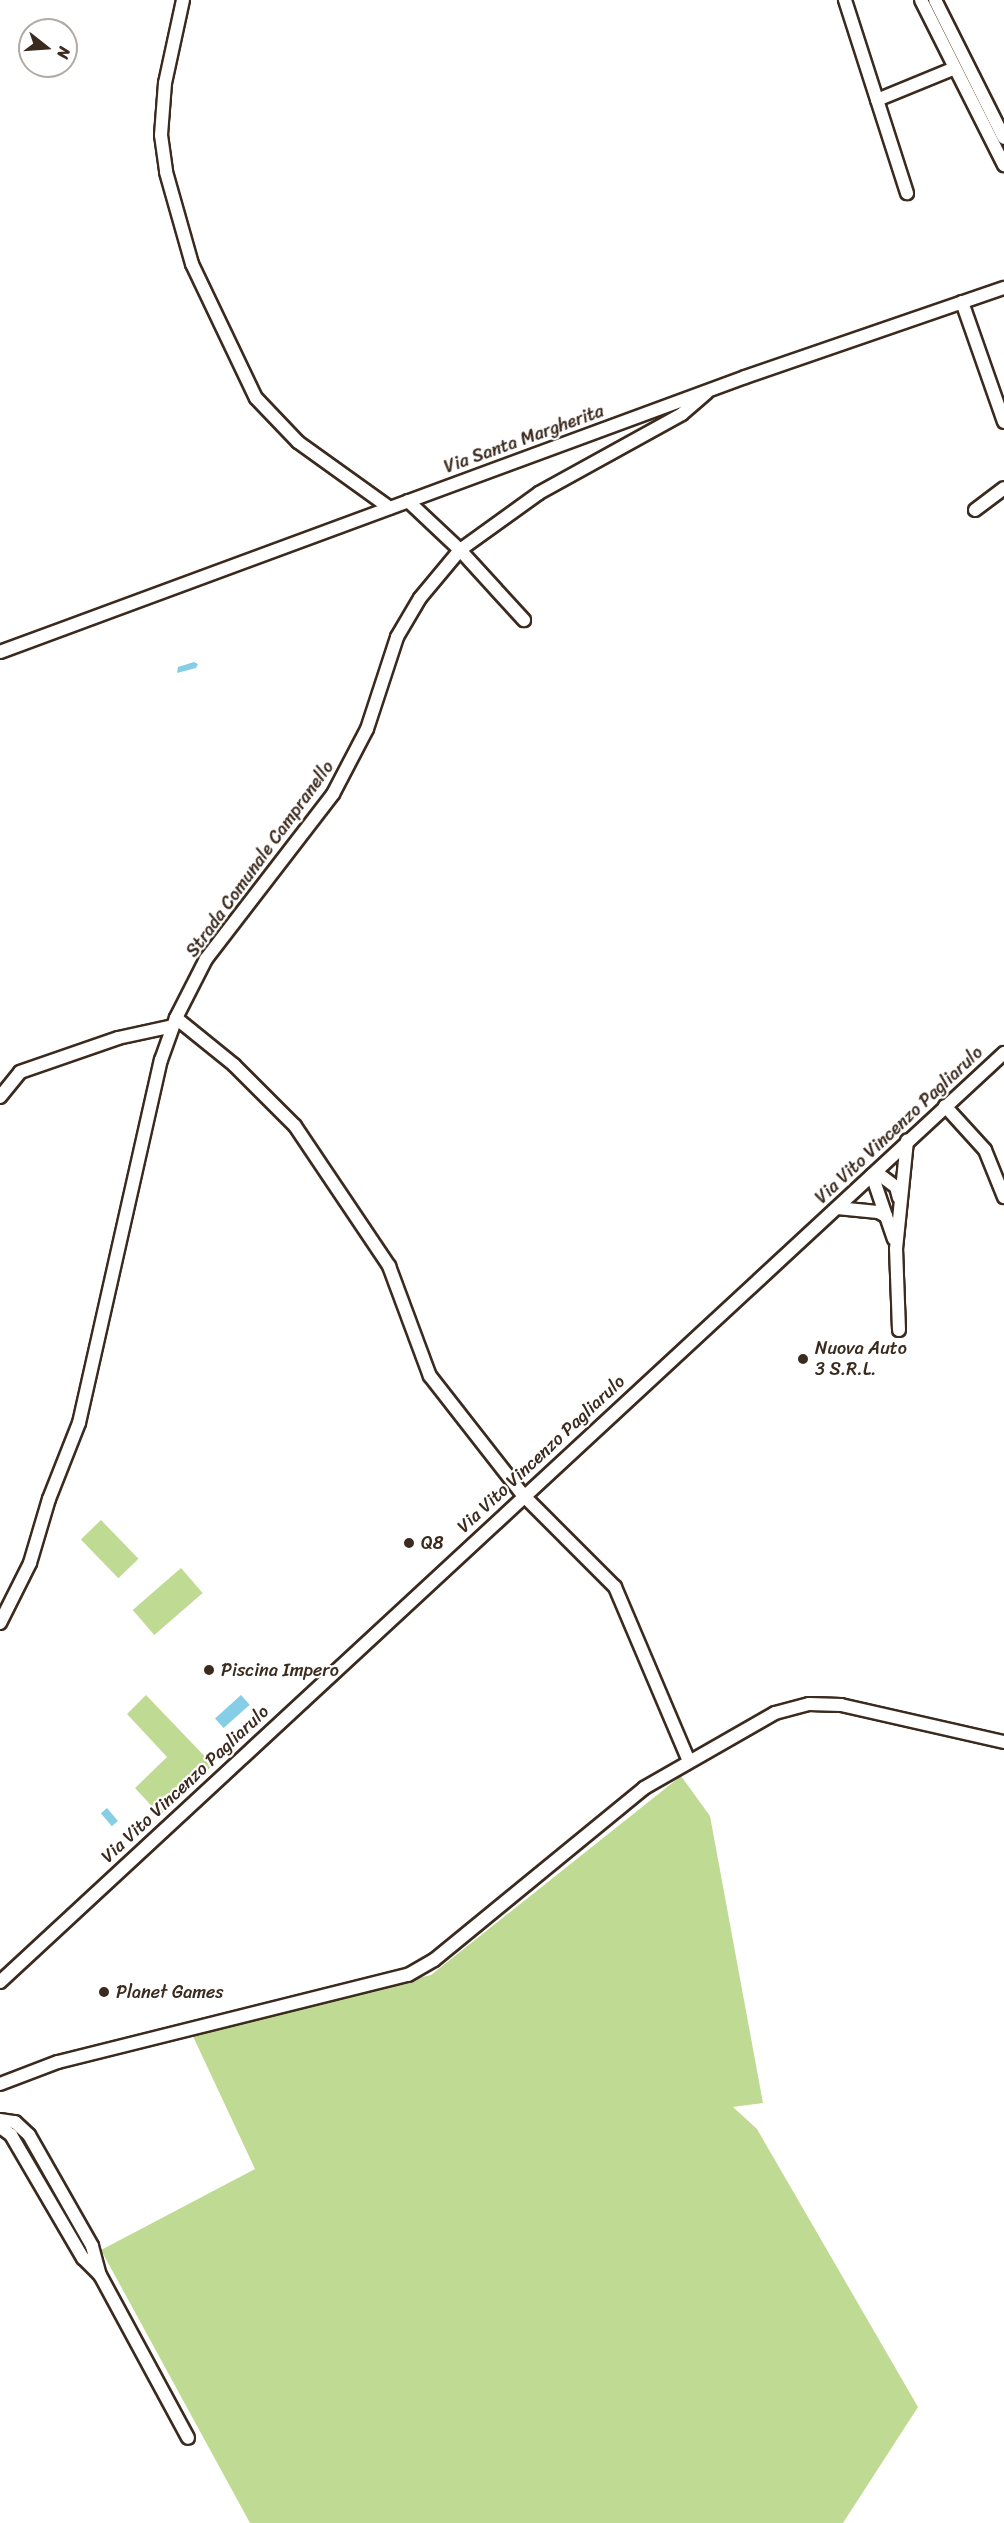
<!DOCTYPE html>
<html>
<head>
<meta charset="utf-8">
<style>
  body { margin:0 }
  #map { position:relative; width:1004px; height:2523px; overflow:hidden; background:#fff; font-family:Sriracha,sans-serif }
  div>[style] { position:absolute }
  [style*='--x'] { left:calc(var(--x)*1px); top:calc(var(--y)*1px); width:calc(var(--w)*1px); rotate:calc(var(--a)*1deg) }
  .green>* { inset:0; background:#bfdb93; transform-origin:0 0 }
  .water>* { inset:0; background:#85cee5; transform-origin:0 0 }
  .roads { filter:drop-shadow(2px 0 #3b2a1e) drop-shadow(-2px 0 #3b2a1e) drop-shadow(0 2px #3b2a1e) drop-shadow(0 -2px #3b2a1e) }
  .minor>* { height:12px; margin:-6px; padding:0 6px; transform-origin:6px; border-radius:6px; background:#fff }
  .dots>* { width:16px; height:16px; translate:-50% -50%; box-sizing:border-box; border:3px solid #fff; border-radius:50% }
  span { translate:-50% -50%; white-space:nowrap; text-align:center; line-height:1.15; -webkit-text-stroke:4.5px #fff; paint-order:stroke }
  .street-label { font-size:18px; color:#3b2a1e }
  .poi-label { font-size:18px; color:#3b2a1e }
  .left { translate:0 -50%; text-align:left }
  .north { position:absolute; left:18px; top:18px; width:60px; height:60px; box-sizing:border-box; background:#fff; border:2px solid #b1aaa5; border-radius:50%; rotate:107deg; font-size:16px; font-weight:700; line-height:24px; text-align:center; color:#3b2a1e }
  .north::after { content:''; display:block; margin:auto; width:21px; height:27px; background:#3b2a1e; clip-path:polygon(50% 0,100% 100%,50% 72%,0 100%) }
</style>
</head>
<body>
<div id="map">
  <div class="green">
    <div style="left:101px;top:1520px;width:54px;height:28px;rotate:46deg"></div>
    <div style="left:181px;top:1568px;width:33px;height:64px;rotate:49deg"></div>
    <div style="clip-path:polygon(146px 1695px,213px 1765px,160px 1815px,135px 1788px,167px 1757px,127px 1714px)"></div>
    <div style="clip-path:polygon(681px 1776px,710px 1816px,763px 2103px,733px 2107px,757px 2129px,918px 2407px,843px 2523px,250px 2523px,101px 2250px,255px 2169px,191px 2032px,431px 1975px)"></div>
  </div>
  <div class="water">
    <div style="clip-path:polygon(194px 662px,198px 664px,196px 668px,177px 673px,178px 667px)"></div>
    <div style="left:241px;top:1695px;width:13px;height:35px;rotate:48deg"></div>
    <div style="left:107px;top:1808px;width:17px;height:8px;rotate:50deg"></div>
  </div>
  <div class="roads">
    <div class="minor">
      <div style="--x:183;--y:0;--w:85;--a:102.2"></div>
      <div style="--x:165;--y:83;--w:52;--a:94.4"></div>
      <div style="--x:161;--y:135;--w:37;--a:82"></div>
      <div style="--x:166;--y:172;--w:96;--a:74.2"></div>
      <div style="--x:192;--y:264;--w:148;--a:64.5"></div>
      <div style="--x:256;--y:398;--w:61;--a:46.3"></div>
      <div style="--x:298;--y:442;--w:113;--a:35.7"></div>
      <div style="--x:845;--y:0;--w:203;--a:72.2"></div>
      <div style="--x:921;--y:0;--w:185;--a:63.3"></div>
      <div style="--x:935;--y:0;--w:154;--a:63.4"></div>
      <div style="--x:877;--y:100;--w:84;--a:-22.3"></div>
      <div style="--x:962;--y:302;--w:127;--a:70.7"></div>
      <div style="--x:408;--y:501;--w:71;--a:43.3"></div>
      <div style="--x:460;--y:550;--w:95;--a:47.6"></div>
      <div style="--x:975;--y:510;--w:36;--a:-37"></div>
      <div style="--x:0;--y:652;--w:794;--a:-20.26"></div>
      <div style="--x:745;--y:377;--w:274;--a:-19"></div>
      <div style="--x:176;--y:1018;--w:75;--a:39"></div>
      <div style="--x:234;--y:1065;--w:86;--a:45"></div>
      <div style="--x:295;--y:1126;--w:169;--a:56.1"></div>
      <div style="--x:389;--y:1266;--w:117;--a:69.6"></div>
      <div style="--x:430;--y:1376;--w:151;--a:52"></div>
      <div style="--x:523;--y:1495;--w:130;--a:45"></div>
      <div style="--x:615;--y:1587;--w:189;--a:67"></div>
      <div style="--x:0;--y:1097;--w:32;--a:-51"></div>
      <div style="--x:20;--y:1072;--w:104;--a:-19.1"></div>
      <div style="--x:118;--y:1038;--w:56;--a:-12.3"></div>
      <div style="--x:945;--y:1106;--w:59;--a:47.7"></div>
      <div style="--x:985;--y:1150;--w:51;--a:68"></div>
      <div style="--x:876;--y:1172;--w:25;--a:37"></div>
      <div style="--x:896;--y:1187;--w:11;--a:75"></div>
      <div style="--x:872;--y:1175;--w:43;--a:71.1"></div>
      <div style="--x:837;--y:1208;--w:41;--a:5.6"></div>
      <div style="--x:878;--y:1212;--w:9;--a:27"></div>
      <div style="--x:886;--y:1216;--w:24;--a:71"></div>
      <div style="--x:899;--y:1330;--w:81;--a:-92.1"></div>
      <div style="--x:896;--y:1249;--w:109;--a:-84.2"></div>
      <div style="--x:0;--y:1623;--w:67;--a:-63.4"></div>
      <div style="--x:30;--y:1563;--w:67;--a:-73.5"></div>
      <div style="--x:49;--y:1499;--w:82;--a:-68.5"></div>
      <div style="--x:79;--y:1423;--w:372;--a:-77.3"></div>
      <div style="--x:161;--y:1060;--w:45;--a:-70.3"></div>
      <div style="--x:176;--y:1018;--w:66;--a:-63"></div>
      <div style="--x:206;--y:959;--w:208;--a:-52.4"></div>
      <div style="--x:333;--y:794;--w:73;--a:-62.4"></div>
      <div style="--x:367;--y:729;--w:97;--a:-71.9"></div>
      <div style="--x:397;--y:637;--w:45;--a:-59.5"></div>
      <div style="--x:420;--y:598;--w:62;--a:-50.2"></div>
      <div style="--x:460;--y:550;--w:97;--a:-35.8"></div>
      <div style="--x:539;--y:493;--w:163;--a:-28.9"></div>
      <div style="--x:682;--y:414;--w:33;--a:-41"></div>
      <div style="--x:0;--y:1982;--w:1368;--a:-42.78"></div>
      <div style="--x:0;--y:2084;--w:62;--a:-20.8"></div>
      <div style="--x:58;--y:2062;--w:361;--a:-14"></div>
      <div style="--x:408;--y:1975;--w:30;--a:-30"></div>
      <div style="--x:434;--y:1960;--w:271;--a:-39.3"></div>
      <div style="--x:644;--y:1788;--w:151;--a:-29.8"></div>
      <div style="--x:775;--y:1713;--w:35;--a:-15"></div>
      <div style="--x:809;--y:1704;--w:32;--a:2"></div>
      <div style="--x:841;--y:1705;--w:167;--a:12.8"></div>
      <div style="--x:0;--y:2120;--w:15;--a:8"></div>
      <div style="--x:15;--y:2122;--w:19;--a:43"></div>
      <div style="--x:29;--y:2135;--w:128;--a:60.4"></div>
      <div style="--x:92;--y:2246;--w:30;--a:75"></div>
      <div style="--x:100;--y:2275;--w:185;--a:61.6"></div>
      <div style="--x:0;--y:2127;--w:14;--a:36"></div>
      <div style="--x:11;--y:2135;--w:143;--a:59.7"></div>
      <div style="--x:83;--y:2258;--w:23;--a:45"></div>
    </div>
  </div>
  <div class="dots">
    <div style="left:803px;top:1359px;background:#3b2a1e"></div>
    <div style="left:409px;top:1543px;background:#3b2a1e"></div>
    <div style="left:209px;top:1670px;background:#3b2a1e"></div>
    <div style="left:104px;top:1992px;background:#3b2a1e"></div>
  </div>
  <div class="street-label">
    <span style="left:524px;top:439px;rotate:-20deg">Via Santa Margherita</span>
    <span style="left:260px;top:859px;rotate:-54deg">Strada Comunale Campranello</span>
    <span style="left:899px;top:1125px;rotate:-43deg">Via Vito Vincenzo Pagliarulo</span>
    <span style="left:541px;top:1454px;rotate:-43deg">Via Vito Vincenzo Pagliarulo</span>
    <span style="left:185px;top:1784px;rotate:-43deg">Via Vito Vincenzo Pagliarulo</span>
  </div>
  <div class="poi-label">
    <span class="left" style="left:815px;top:1359px">Nuova Auto<br>3 S.R.L.</span>
    <span class="left" style="left:421px;top:1543px">Q8</span>
    <span class="left" style="left:221px;top:1670px">Piscina Impero</span>
    <span class="left" style="left:116px;top:1992px">Planet Games</span>
  </div>
  <div class="north">N</div>
</div>
</body>
</html>
